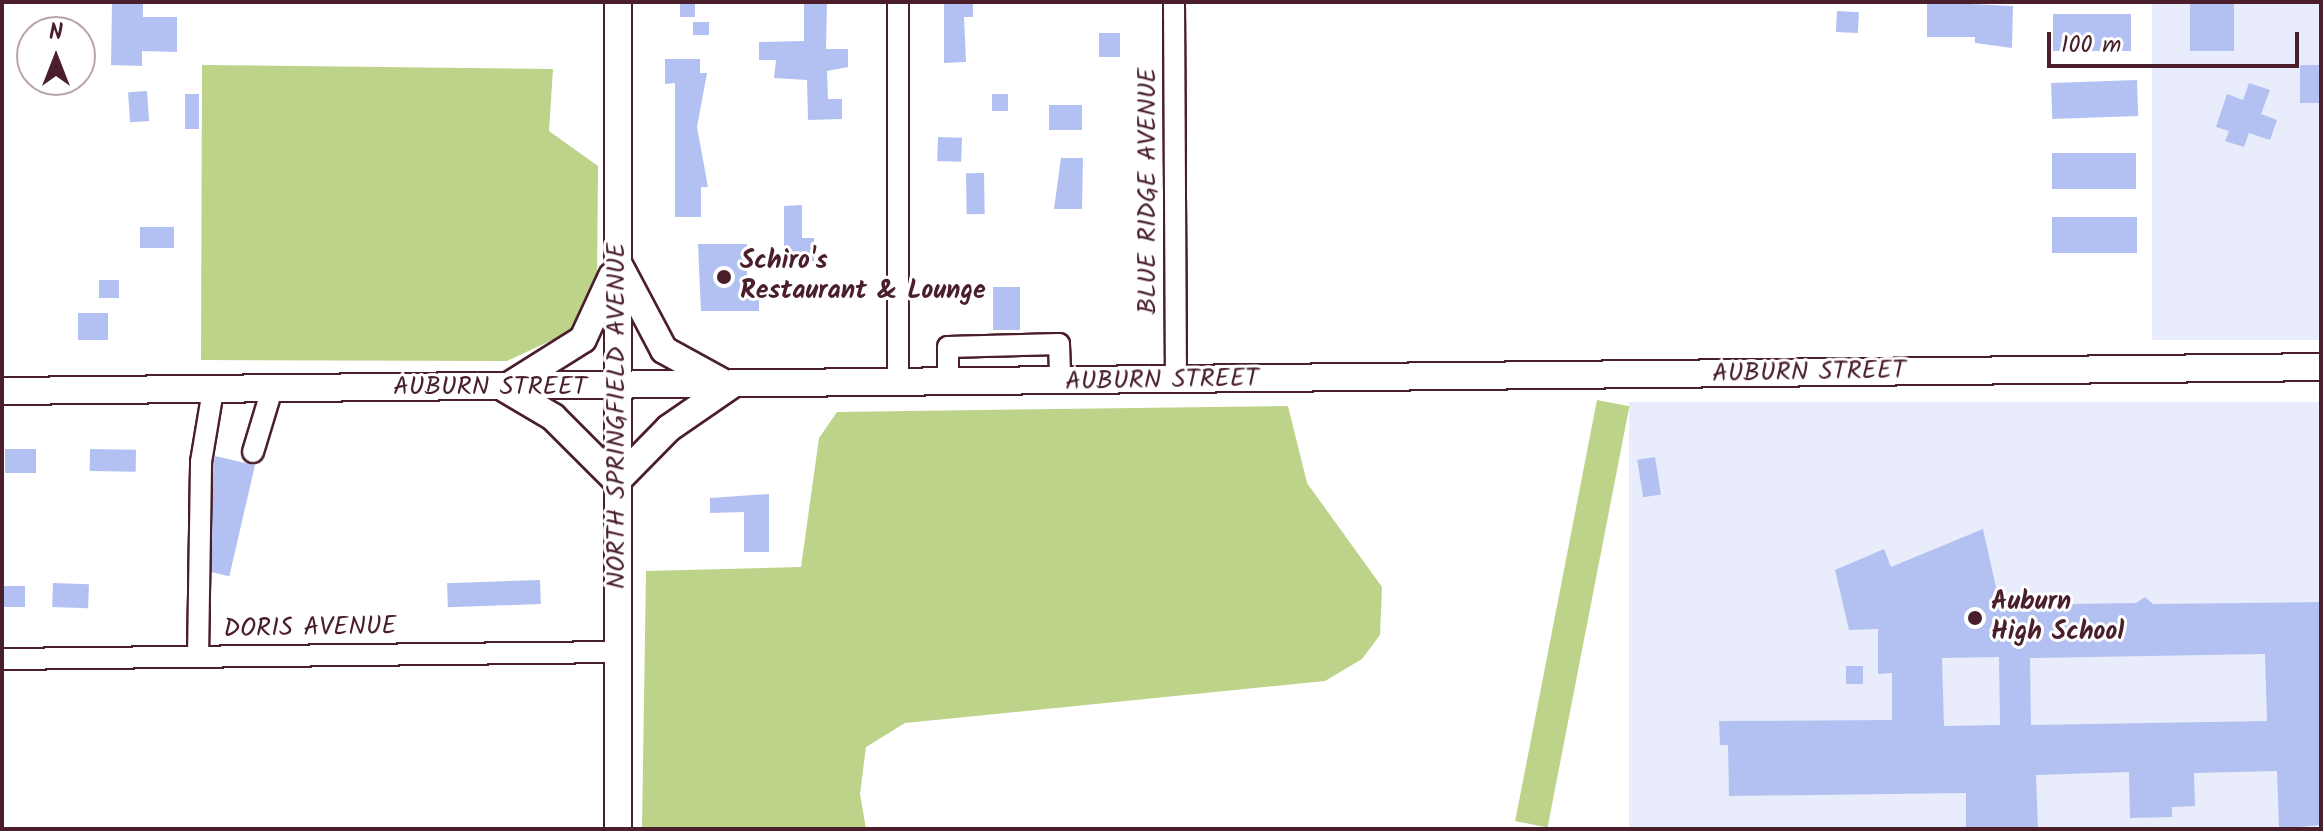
<!DOCTYPE html>
<html>
<head>
<meta charset="utf-8">
<style>
  body { margin:0 }
  #map { position:relative; width:2323px; height:831px; overflow:hidden; background:#fff; font-family:Kalam,sans-serif }
  div>[style] { position:absolute }
  [style*='--x'] { left:calc(var(--x)*1px); top:calc(var(--y)*1px); width:calc(var(--w)*1px); rotate:calc(var(--a)*1deg) }
  .built>* { inset:0; background:#e8ecfb; transform-origin:0 0 }
  .green>* { inset:0; background:#bdd389; transform-origin:0 0 }
  .building>* { inset:0; background:#b2c1f1; transform-origin:0 0 }
  .roads { filter:drop-shadow(2px 0 #4a1f2b) drop-shadow(-2px 0 #4a1f2b) drop-shadow(0 2px #4a1f2b) drop-shadow(0 -2px #4a1f2b) }
  .minor>* { height:20px; margin:-10px; padding:0 10px; transform-origin:10px; border-radius:10px; background:#fff }
  .major>* { height:26px; margin:-13px; padding:0 13px; transform-origin:13px; border-radius:13px; background:#fff }
  .dots>* { width:22px; height:22px; translate:-50% -50%; box-sizing:border-box; border:4px solid #fff; border-radius:50% }
  span { translate:-50% -50%; white-space:nowrap; text-align:center; line-height:1.15; -webkit-text-stroke:6px #fff; paint-order:stroke }
  .street-label { font-size:26px; color:#4a1f2b }
  .poi-label { font-size:26px; color:#4a1f2b; font-weight:700 }
  .left { translate:0 -50%; text-align:left }
  .frame { position:absolute; inset:0; border:4px solid #4a1f2b; pointer-events:none }
  .north { position:absolute; left:16px; top:16px; width:80px; height:80px; box-sizing:border-box; background:#fff; border:2px solid #b7a5aa; border-radius:50%; rotate:0deg; font-size:22px; font-weight:700; line-height:32px; text-align:center; color:#4a1f2b }
  .north::after { content:''; display:block; margin:auto; width:28px; height:36px; background:#4a1f2b; clip-path:polygon(50% 0,100% 100%,50% 72%,0 100%) }
  .scale { position:absolute; left:2047px; top:32px; width:252px; height:36px; box-sizing:border-box; border:4px solid #4a1f2b; border-top:0; padding-left:10px; font-size:24px; line-height:28px; white-space:nowrap; color:#4a1f2b; -webkit-text-stroke:6px #fff; paint-order:stroke }
</style>
</head>
<body>
<div id="map">
  <div class="built">
    <div style="left:2152px;top:2px;width:169px;height:338px"></div>
    <div style="left:2321px;top:402px;width:427px;height:692px;rotate:90deg"></div>
  </div>
  <div class="green">
    <div style="clip-path:polygon(202px 65px,553px 69px,549px 131px,598px 166px,597px 279px,576px 329px,507px 361px,201px 360px)"></div>
    <div style="left:1597px;top:400px;width:33px;height:429px;rotate:11deg"></div>
    <div style="clip-path:polygon(1288px 406px,1307px 483px,1382px 587px,1380px 635px,1362px 659px,1325px 681px,905px 723px,866px 747px,860px 794px,866px 829px,642px 829px,646px 571px,801px 567px,819px 438px,837px 412px)"></div>
  </div>
  <div class="building">
    <div style="clip-path:polygon(112px 2px,143px 2px,143px 17px,177px 17px,177px 52px,142px 51px,142px 66px,111px 65px)"></div>
    <div style="left:680px;top:2px;width:15px;height:15px"></div>
    <div style="clip-path:polygon(804px 2px,827px 2px,826px 49px,848px 49px,848px 67px,827px 71px,828px 99px,842px 99px,842px 119px,808px 120px,807px 80px,774px 78px,776px 60px,759px 60px,759px 42px,804px 41px)"></div>
    <div style="clip-path:polygon(944px 2px,973px 2px,973px 17px,964px 17px,966px 62px,944px 63px)"></div>
    <div style="clip-path:polygon(1927px 2px,2013px 6px,2012px 48px,1975px 43px,1975px 37px,1927px 37px)"></div>
    <div style="left:2190px;top:2px;width:44px;height:49px"></div>
    <div style="left:1837px;top:11px;width:22px;height:21px;rotate:3deg"></div>
    <div style="left:2131px;top:14px;width:37px;height:78px;rotate:90deg"></div>
    <div style="left:693px;top:22px;width:16px;height:13px"></div>
    <div style="left:1099px;top:33px;width:21px;height:24px"></div>
    <div style="clip-path:polygon(665px 59px,700px 59px,700px 73px,707px 73px,697px 127px,708px 187px,701px 187px,701px 217px,675px 217px,675px 83px,665px 84px)"></div>
    <div style="left:2300px;top:65px;width:21px;height:38px"></div>
    <div style="left:2137px;top:80px;width:36px;height:86px;rotate:88deg"></div>
    <div style="clip-path:polygon(2249px 83px,2270px 90px,2261px 114px,2277px 120px,2270px 140px,2249px 133px,2244px 147px,2225px 141px,2229px 131px,2216px 127px,2227px 94px,2243px 100px)"></div>
    <div style="left:147px;top:91px;width:30px;height:19px;rotate:86deg"></div>
    <div style="left:185px;top:94px;width:14px;height:35px"></div>
    <div style="left:992px;top:94px;width:16px;height:17px"></div>
    <div style="left:1082px;top:105px;width:25px;height:33px;rotate:90deg"></div>
    <div style="left:938px;top:137px;width:24px;height:24px;rotate:2deg"></div>
    <div style="left:2052px;top:153px;width:84px;height:36px"></div>
    <div style="clip-path:polygon(1061px 158px,1083px 158px,1082px 209px,1054px 209px)"></div>
    <div style="left:984px;top:173px;width:41px;height:18px;rotate:89deg"></div>
    <div style="clip-path:polygon(802px 205px,802px 238px,814px 238px,814px 261px,784px 262px,784px 206px)"></div>
    <div style="left:2052px;top:217px;width:85px;height:36px"></div>
    <div style="left:174px;top:227px;width:21px;height:34px;rotate:90deg"></div>
    <div style="clip-path:polygon(698px 244px,747px 244px,747px 288px,759px 288px,759px 311px,701px 311px)"></div>
    <div style="left:99px;top:280px;width:20px;height:18px"></div>
    <div style="left:993px;top:287px;width:27px;height:43px"></div>
    <div style="left:108px;top:313px;width:27px;height:30px;rotate:90deg"></div>
    <div style="left:5px;top:449px;width:31px;height:24px"></div>
    <div style="left:90px;top:449px;width:46px;height:22px;rotate:1deg"></div>
    <div style="left:215px;top:456px;width:41px;height:114px;rotate:13deg"></div>
    <div style="left:1655px;top:457px;width:38px;height:18px;rotate:81deg"></div>
    <div style="clip-path:polygon(769px 494px,769px 552px,744px 552px,744px 512px,710px 513px,710px 498px)"></div>
    <div style="clip-path:polygon(evenodd,1983px 529px,2000px 605px,2136px 603px,2145px 597px,2153px 604px,2321px 602px,2321px 825px,2279px 829px,2277px 771px,2194px 773px,2195px 806px,2172px 807px,2172px 817px,2130px 818px,2129px 772px,2036px 775px,2038px 829px,1966px 829px,1966px 793px,1729px 796px,1728px 745px,1720px 745px,1719px 721px,1892px 720px,1892px 673px,1878px 674px,1878px 629px,1849px 630px,1835px 570px,1884px 549px,1891px 567px,1983px 529px,2265px 654px,2267px 721px,2031px 725px,2030px 658px,2265px 654px,1983px 529px,1999px 657px,2000px 725px,1944px 726px,1942px 658px,1999px 657px)"></div>
    <div style="left:540px;top:580px;width:24px;height:93px;rotate:88deg"></div>
    <div style="left:53px;top:583px;width:36px;height:24px;rotate:2deg"></div>
    <div style="left:2px;top:586px;width:23px;height:21px"></div>
    <div style="left:1846px;top:666px;width:17px;height:18px"></div>
  </div>
  <div class="roads">
    <div class="minor">
      <div style="--x:1174;--y:2;--w:378;--a:89.7"></div>
      <div style="--x:948;--y:384;--w:37;--a:-90"></div>
      <div style="--x:948;--y:347;--w:111;--a:-1.5"></div>
      <div style="--x:1059;--y:344;--w:38;--a:88"></div>
      <div style="--x:898;--y:385;--w:383;--a:-90"></div>
      <div style="--x:253;--y:452;--w:66;--a:-73.2"></div>
      <div style="--x:198;--y:657;--w:195;--a:-89.1"></div>
      <div style="--x:201;--y:462;--w:73;--a:-80.5"></div>
      <div style="--x:2;--y:659;--w:617;--a:-0.65"></div>
    </div>
    <div class="major">
      <div style="--x:619;--y:265;--w:96;--a:62.1"></div>
      <div style="--x:664;--y:350;--w:68;--a:28.8"></div>
      <div style="--x:510;--y:385;--w:86;--a:-32.2"></div>
      <div style="--x:583;--y:339;--w:69;--a:-65.3"></div>
      <div style="--x:504;--y:388;--w:57;--a:30.6"></div>
      <div style="--x:553;--y:417;--w:91;--a:45"></div>
      <div style="--x:617;--y:481;--w:74;--a:-45.5"></div>
      <div style="--x:669;--y:428;--w:74;--a:-34.5"></div>
      <div style="--x:2;--y:391;--w:2319;--a:-0.59"></div>
      <div style="--x:618;--y:829;--w:827;--a:-90"></div>
    </div>
  </div>
  <div class="dots">
    <div style="left:724px;top:277px;background:#4a1f2b"></div>
    <div style="left:1975px;top:618px;background:#4a1f2b"></div>
  </div>
  <div class="street-label">
    <span style="left:1149px;top:191px;rotate:-90deg">BLUE RIDGE AVENUE</span>
    <span style="left:1809px;top:373px;rotate:-1deg">AUBURN STREET</span>
    <span style="left:1162px;top:381px;rotate:-1deg">AUBURN STREET</span>
    <span style="left:490px;top:388px">AUBURN STREET</span>
    <span style="left:618px;top:416px;rotate:-90deg">NORTH SPRINGFIELD AVENUE</span>
    <span style="left:310px;top:629px;rotate:-1deg">DORIS AVENUE</span>
  </div>
  <div class="poi-label">
    <span class="left" style="left:740px;top:277px">Schiro's<br>Restaurant &amp; Lounge</span>
    <span class="left" style="left:1991px;top:618px">Auburn<br>High School</span>
  </div>
  <div class="frame"></div>
  <div class="north">N</div>
  <div class="scale">100 m</div>
</div>
</body>
</html>
